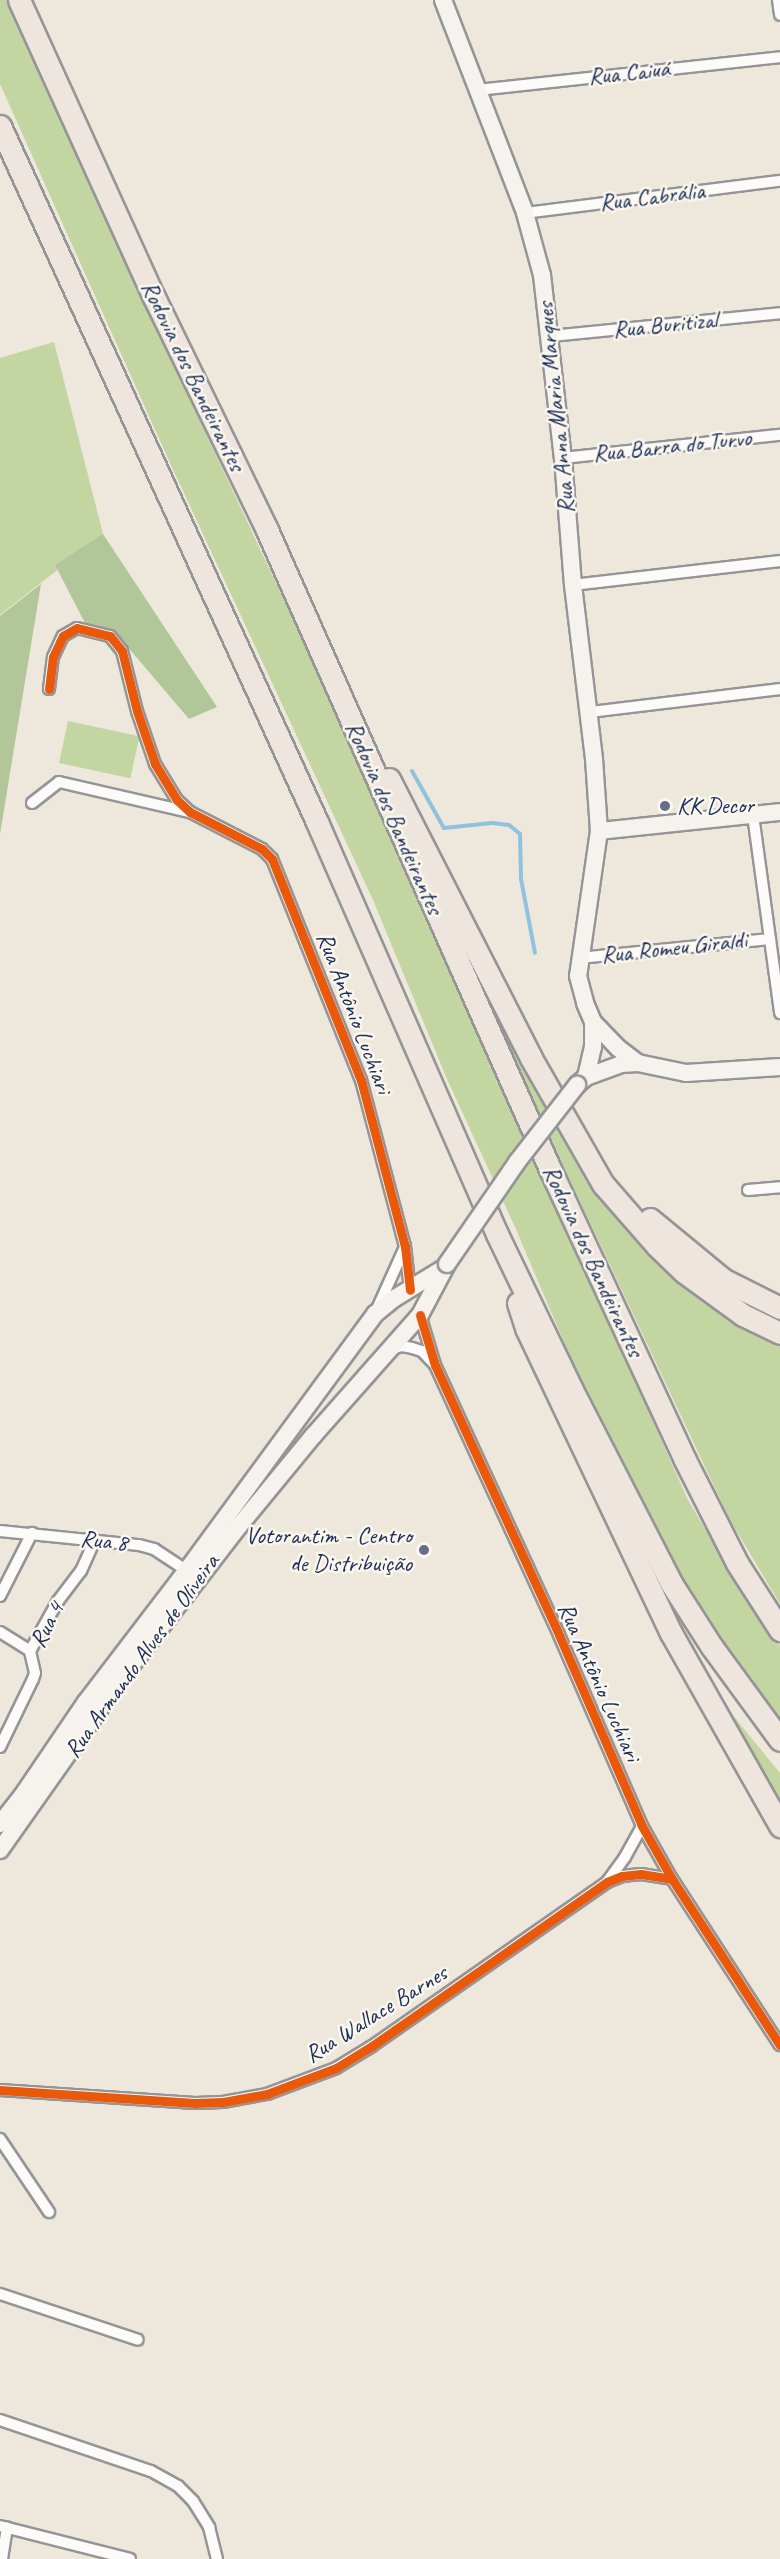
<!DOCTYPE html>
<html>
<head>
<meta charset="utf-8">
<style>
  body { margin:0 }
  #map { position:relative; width:780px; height:2559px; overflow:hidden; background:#eee7db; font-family:Caveat,sans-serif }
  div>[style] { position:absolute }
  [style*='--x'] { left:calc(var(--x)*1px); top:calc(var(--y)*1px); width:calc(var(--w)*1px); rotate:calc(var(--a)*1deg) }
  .green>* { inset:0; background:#c3d5a1; transform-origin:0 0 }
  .forest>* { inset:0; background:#b1c699 }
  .stream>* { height:4px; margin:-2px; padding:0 2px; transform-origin:2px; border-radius:2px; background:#8fc2de }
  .roads { filter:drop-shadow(2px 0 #959597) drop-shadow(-2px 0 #959597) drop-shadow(0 2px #959597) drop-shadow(0 -2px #959597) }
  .street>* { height:10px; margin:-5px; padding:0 5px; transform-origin:5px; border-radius:5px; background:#fcfbfa }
  .secondary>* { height:16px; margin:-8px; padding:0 8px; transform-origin:8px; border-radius:8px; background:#f6f3ef }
  .highway>* { height:21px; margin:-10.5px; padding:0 10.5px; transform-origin:10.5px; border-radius:10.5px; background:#eee6de }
  .bridges { filter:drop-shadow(2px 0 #959597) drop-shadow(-2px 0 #959597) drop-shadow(0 2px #959597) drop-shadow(0 -2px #959597) }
  .secondary-bridge>* { height:16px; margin:-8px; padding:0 8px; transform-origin:8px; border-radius:8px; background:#f6f3ef }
  .cycleway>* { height:9px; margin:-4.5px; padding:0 4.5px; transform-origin:4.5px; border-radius:4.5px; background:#e8590c }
  .dots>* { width:16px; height:16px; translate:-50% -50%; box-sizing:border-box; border:3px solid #fbf7ec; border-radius:50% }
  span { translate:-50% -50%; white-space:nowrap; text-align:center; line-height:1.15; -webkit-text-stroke:5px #fbf7ec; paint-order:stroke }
  .street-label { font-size:24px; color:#1b2f5e }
  .poi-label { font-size:24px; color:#1b2f5e }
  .left { translate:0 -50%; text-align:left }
  .right { translate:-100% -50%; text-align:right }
</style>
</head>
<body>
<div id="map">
  <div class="green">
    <div style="clip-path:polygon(0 0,8px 0,144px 302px,323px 683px,688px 1500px,757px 1616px,780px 1646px,780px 1722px,721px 1645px,687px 1591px,575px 1368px,515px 1227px,447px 1079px,373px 900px,170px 463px,0 84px)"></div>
    <div style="clip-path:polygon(54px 342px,103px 534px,0 615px,0 358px)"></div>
    <div style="left:68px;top:721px;width:73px;height:43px;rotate:12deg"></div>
    <div style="clip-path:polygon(464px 944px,549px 1105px,730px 1317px,780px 1344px,780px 1604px,730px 1520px,554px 1146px,537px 1115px,532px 1111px)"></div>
    <div style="clip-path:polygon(713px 1691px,780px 1773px,780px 1811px)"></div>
  </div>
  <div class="forest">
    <div style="clip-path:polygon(103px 534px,217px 707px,189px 719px,121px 639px,85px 623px,55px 565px)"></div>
    <div style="clip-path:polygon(41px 584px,0 834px,0 616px)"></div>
  </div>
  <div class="stream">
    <div style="--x:412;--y:771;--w:65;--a:60.7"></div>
    <div style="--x:444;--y:828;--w:48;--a:-5.9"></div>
    <div style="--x:492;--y:823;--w:17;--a:7"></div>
    <div style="--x:509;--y:825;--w:14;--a:39"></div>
    <div style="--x:520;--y:834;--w:45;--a:88.7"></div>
    <div style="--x:521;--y:879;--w:75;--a:79.3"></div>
  </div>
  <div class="roads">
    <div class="street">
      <div style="--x:778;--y:0;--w:15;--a:82"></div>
      <div style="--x:478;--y:90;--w:304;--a:-6.2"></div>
      <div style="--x:525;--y:213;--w:257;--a:-7.2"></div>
      <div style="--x:551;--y:336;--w:230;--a:-5.7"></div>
      <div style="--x:563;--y:458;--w:218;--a:-6.1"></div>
      <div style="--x:573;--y:585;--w:208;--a:-6.6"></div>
      <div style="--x:49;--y:689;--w:32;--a:-83"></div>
      <div style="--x:53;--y:657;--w:23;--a:-65"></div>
      <div style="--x:63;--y:636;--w:16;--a:-30"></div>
      <div style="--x:77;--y:628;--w:34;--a:14"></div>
      <div style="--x:110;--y:636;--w:19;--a:51"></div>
      <div style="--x:122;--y:651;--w:62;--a:76"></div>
      <div style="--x:137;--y:711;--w:56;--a:71.2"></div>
      <div style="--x:155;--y:764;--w:42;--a:58.6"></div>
      <div style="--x:177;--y:800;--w:18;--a:43"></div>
      <div style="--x:190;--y:812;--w:81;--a:27.2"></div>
      <div style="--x:262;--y:849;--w:14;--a:45"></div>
      <div style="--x:272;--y:859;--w:238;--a:68.1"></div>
      <div style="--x:361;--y:1080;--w:172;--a:75.2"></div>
      <div style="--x:405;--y:1246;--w:44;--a:83.5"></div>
      <div style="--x:590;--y:712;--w:191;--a:-6.9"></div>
      <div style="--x:32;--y:803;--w:34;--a:-38"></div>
      <div style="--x:59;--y:782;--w:133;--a:13"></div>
      <div style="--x:753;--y:815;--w:200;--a:82.2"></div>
      <div style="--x:579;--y:958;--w:192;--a:-5.7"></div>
      <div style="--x:748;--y:1190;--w:32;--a:-5"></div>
      <div style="--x:377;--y:1309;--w:68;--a:-65.7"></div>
      <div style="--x:420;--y:1315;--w:52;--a:73.3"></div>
      <div style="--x:435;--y:1365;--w:297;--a:65.3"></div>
      <div style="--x:559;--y:1635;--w:208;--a:66.5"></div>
      <div style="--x:642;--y:1826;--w:61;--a:60.5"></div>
      <div style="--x:672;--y:1879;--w:198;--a:57"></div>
      <div style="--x:392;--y:1349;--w:10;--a:-17"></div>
      <div style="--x:402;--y:1346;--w:10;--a:11"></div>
      <div style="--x:412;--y:1348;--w:10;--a:17"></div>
      <div style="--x:422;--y:1351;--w:16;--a:47"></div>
      <div style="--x:0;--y:1531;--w:140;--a:5.8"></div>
      <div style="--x:139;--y:1545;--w:16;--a:15"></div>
      <div style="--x:154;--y:1549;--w:45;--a:33.3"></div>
      <div style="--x:0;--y:1596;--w:71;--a:-63.1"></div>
      <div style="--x:0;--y:1632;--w:36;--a:32"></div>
      <div style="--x:0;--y:1747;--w:76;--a:-64.1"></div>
      <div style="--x:33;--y:1679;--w:6;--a:-72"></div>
      <div style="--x:35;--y:1673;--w:23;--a:-103"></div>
      <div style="--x:30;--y:1651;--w:57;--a:-60.8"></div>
      <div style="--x:58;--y:1601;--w:38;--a:-53"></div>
      <div style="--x:81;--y:1571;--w:34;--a:-66"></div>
      <div style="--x:607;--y:1882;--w:31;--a:-54"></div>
      <div style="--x:625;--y:1857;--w:35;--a:-61"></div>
      <div style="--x:0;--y:2090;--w:195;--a:3.8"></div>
      <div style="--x:195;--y:2103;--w:28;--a:-2"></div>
      <div style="--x:223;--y:2102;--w:45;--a:-10.3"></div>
      <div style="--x:267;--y:2094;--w:74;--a:-20.6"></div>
      <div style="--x:336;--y:2068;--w:42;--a:-31.4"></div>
      <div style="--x:372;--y:2046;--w:287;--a:-34.9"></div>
      <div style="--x:607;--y:1882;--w:16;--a:-22"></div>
      <div style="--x:622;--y:1876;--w:19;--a:-6"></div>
      <div style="--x:641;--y:1874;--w:31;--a:9"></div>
      <div style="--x:0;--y:2139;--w:88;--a:56.1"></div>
      <div style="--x:0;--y:2294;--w:145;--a:18.4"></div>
      <div style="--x:0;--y:2420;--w:159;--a:18.7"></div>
      <div style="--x:151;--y:2471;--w:31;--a:29"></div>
      <div style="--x:178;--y:2486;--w:21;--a:45"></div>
      <div style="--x:193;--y:2501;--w:31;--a:58"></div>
      <div style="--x:209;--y:2527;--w:33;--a:76"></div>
      <div style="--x:0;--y:2526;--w:134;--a:14.2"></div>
      <div style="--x:2;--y:2559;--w:32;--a:-81"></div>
    </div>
    <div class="secondary">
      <div style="--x:443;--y:0;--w:228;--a:68.9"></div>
      <div style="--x:525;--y:213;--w:64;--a:74.7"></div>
      <div style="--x:542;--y:275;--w:184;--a:83.5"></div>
      <div style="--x:563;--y:458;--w:127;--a:85.5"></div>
      <div style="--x:573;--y:585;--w:175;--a:83.1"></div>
      <div style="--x:594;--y:759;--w:72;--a:86"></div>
      <div style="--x:599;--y:831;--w:147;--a:98.2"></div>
      <div style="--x:578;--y:976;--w:28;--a:75"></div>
      <div style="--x:585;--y:1003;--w:21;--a:67"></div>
      <div style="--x:593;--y:1022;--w:36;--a:46"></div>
      <div style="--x:618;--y:1048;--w:25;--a:37"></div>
      <div style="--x:599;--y:831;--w:182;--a:-6"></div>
      <div style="--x:586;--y:1077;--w:31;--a:-77"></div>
      <div style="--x:593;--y:1047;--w:25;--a:-90"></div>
      <div style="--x:577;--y:1085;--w:12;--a:-42"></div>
      <div style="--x:586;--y:1077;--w:37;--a:-20"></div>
      <div style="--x:621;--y:1064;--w:17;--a:-3"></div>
      <div style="--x:638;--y:1063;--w:49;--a:11.8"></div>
      <div style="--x:686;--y:1073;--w:94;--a:-3.7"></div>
      <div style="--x:0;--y:1824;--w:36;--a:-52"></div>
      <div style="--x:22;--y:1796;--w:114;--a:-55.8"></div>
      <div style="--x:86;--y:1702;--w:166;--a:-52.6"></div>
      <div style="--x:187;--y:1570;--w:318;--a:-53.7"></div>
      <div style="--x:375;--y:1314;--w:26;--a:-39"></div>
      <div style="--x:395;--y:1298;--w:57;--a:-31.5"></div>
      <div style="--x:0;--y:1850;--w:208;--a:-54.8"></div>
      <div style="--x:120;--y:1680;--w:195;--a:-52.3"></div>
      <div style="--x:239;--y:1526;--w:117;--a:-50.6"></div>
      <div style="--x:313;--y:1436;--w:162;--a:-48.5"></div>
      <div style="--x:420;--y:1315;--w:58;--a:-62.1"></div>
    </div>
    <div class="highway">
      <div style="--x:19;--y:0;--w:326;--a:65.6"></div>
      <div style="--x:154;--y:297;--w:259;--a:64.1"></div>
      <div style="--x:267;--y:530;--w:699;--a:66.11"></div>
      <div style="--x:550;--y:1169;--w:319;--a:65.1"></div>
      <div style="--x:684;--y:1458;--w:118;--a:63.2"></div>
      <div style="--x:737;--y:1563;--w:80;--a:57.3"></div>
      <div style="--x:0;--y:126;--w:765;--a:65.51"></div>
      <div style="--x:317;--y:822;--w:450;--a:66.4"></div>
      <div style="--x:497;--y:1234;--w:173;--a:64.3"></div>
      <div style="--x:572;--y:1390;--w:217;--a:62.8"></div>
      <div style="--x:671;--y:1583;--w:76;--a:57.4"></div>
      <div style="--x:712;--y:1647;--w:115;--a:53.8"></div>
      <div style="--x:389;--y:779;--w:313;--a:63"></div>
      <div style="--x:531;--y:1058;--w:145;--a:60.3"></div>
      <div style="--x:603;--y:1184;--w:82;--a:48.9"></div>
      <div style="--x:657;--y:1246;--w:37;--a:44"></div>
      <div style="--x:684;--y:1272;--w:73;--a:36.1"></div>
      <div style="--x:743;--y:1315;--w:41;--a:25.9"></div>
      <div style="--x:650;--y:1219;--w:96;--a:39.5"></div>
      <div style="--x:724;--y:1280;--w:63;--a:26.6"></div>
      <div style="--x:518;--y:1303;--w:28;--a:72"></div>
      <div style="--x:527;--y:1330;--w:335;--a:64.6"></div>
      <div style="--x:671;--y:1633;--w:222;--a:60.5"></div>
    </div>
  </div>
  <div class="bridges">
    <div class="secondary-bridge">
      <div style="--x:447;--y:1264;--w:124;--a:-55.5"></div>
      <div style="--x:517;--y:1162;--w:98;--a:-52.1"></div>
    </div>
  </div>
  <div class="cycleway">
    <div style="--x:49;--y:689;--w:32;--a:-83"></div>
    <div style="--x:53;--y:657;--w:23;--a:-65"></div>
    <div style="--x:63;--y:636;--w:16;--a:-30"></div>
    <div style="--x:77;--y:628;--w:34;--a:14"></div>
    <div style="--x:110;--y:636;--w:19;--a:51"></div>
    <div style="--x:122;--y:651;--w:62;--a:76"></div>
    <div style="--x:137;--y:711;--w:56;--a:71.2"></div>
    <div style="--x:155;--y:764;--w:42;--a:58.6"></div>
    <div style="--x:177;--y:800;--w:18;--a:43"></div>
    <div style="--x:190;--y:812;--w:81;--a:27.2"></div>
    <div style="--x:262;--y:849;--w:14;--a:45"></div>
    <div style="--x:272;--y:859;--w:238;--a:68.1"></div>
    <div style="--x:361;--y:1080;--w:172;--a:75.2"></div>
    <div style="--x:405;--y:1246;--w:44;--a:83.5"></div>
    <div style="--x:420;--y:1315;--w:52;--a:73.3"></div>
    <div style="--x:435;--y:1365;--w:297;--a:65.3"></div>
    <div style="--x:559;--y:1635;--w:208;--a:66.5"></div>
    <div style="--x:642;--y:1826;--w:61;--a:60.5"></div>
    <div style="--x:672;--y:1879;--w:198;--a:57"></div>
    <div style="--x:0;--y:2090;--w:195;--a:3.8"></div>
    <div style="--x:195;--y:2103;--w:28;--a:-2"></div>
    <div style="--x:223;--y:2102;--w:45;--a:-10.3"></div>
    <div style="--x:267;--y:2094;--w:74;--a:-20.6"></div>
    <div style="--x:336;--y:2068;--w:42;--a:-31.4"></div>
    <div style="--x:372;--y:2046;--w:287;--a:-34.9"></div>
    <div style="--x:607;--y:1882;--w:16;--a:-22"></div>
    <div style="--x:622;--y:1876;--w:19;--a:-6"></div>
    <div style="--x:641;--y:1874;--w:31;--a:9"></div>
  </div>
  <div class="dots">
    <div style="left:665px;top:806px;background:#656f8a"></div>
    <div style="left:424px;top:1550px;background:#656f8a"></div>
  </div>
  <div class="street-label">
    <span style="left:629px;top:73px;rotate:-6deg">Rua Caiuá</span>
    <span style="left:652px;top:197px;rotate:-7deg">Rua Cabrália</span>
    <span style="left:665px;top:325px;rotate:-6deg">Rua Buritizal</span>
    <span style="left:193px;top:376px;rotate:64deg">Rodovia dos Bandeirantes</span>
    <span style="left:556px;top:408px;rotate:-96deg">Rua Anna Maria Marques</span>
    <span style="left:672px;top:446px;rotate:-6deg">Rua Barra do Turvo</span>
    <span style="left:394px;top:818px;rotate:66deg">Rodovia dos Bandeirantes</span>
    <span style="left:674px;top:948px;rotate:-6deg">Rua Romeu Giraldi</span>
    <span style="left:354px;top:1013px;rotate:69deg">Rua Antônio Luchiari</span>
    <span style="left:593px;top:1261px;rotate:65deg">Rodovia dos Bandeirantes</span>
    <span style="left:104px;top:1541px;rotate:6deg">Rua 8</span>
    <span style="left:47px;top:1625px;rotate:-63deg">Rua 4</span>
    <span style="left:142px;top:1656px;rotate:-54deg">Rua Armando Alves de Oliveira</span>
    <span style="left:599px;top:1682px;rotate:66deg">Rua Antônio Luchiari</span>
    <span style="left:376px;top:2014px;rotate:-32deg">Rua Wallace Barnes</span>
  </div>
  <div class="poi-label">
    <span class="left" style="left:677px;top:806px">KK Decor</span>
    <span class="right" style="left:412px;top:1550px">Votorantim - Centro<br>de Distribuição</span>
  </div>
</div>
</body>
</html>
